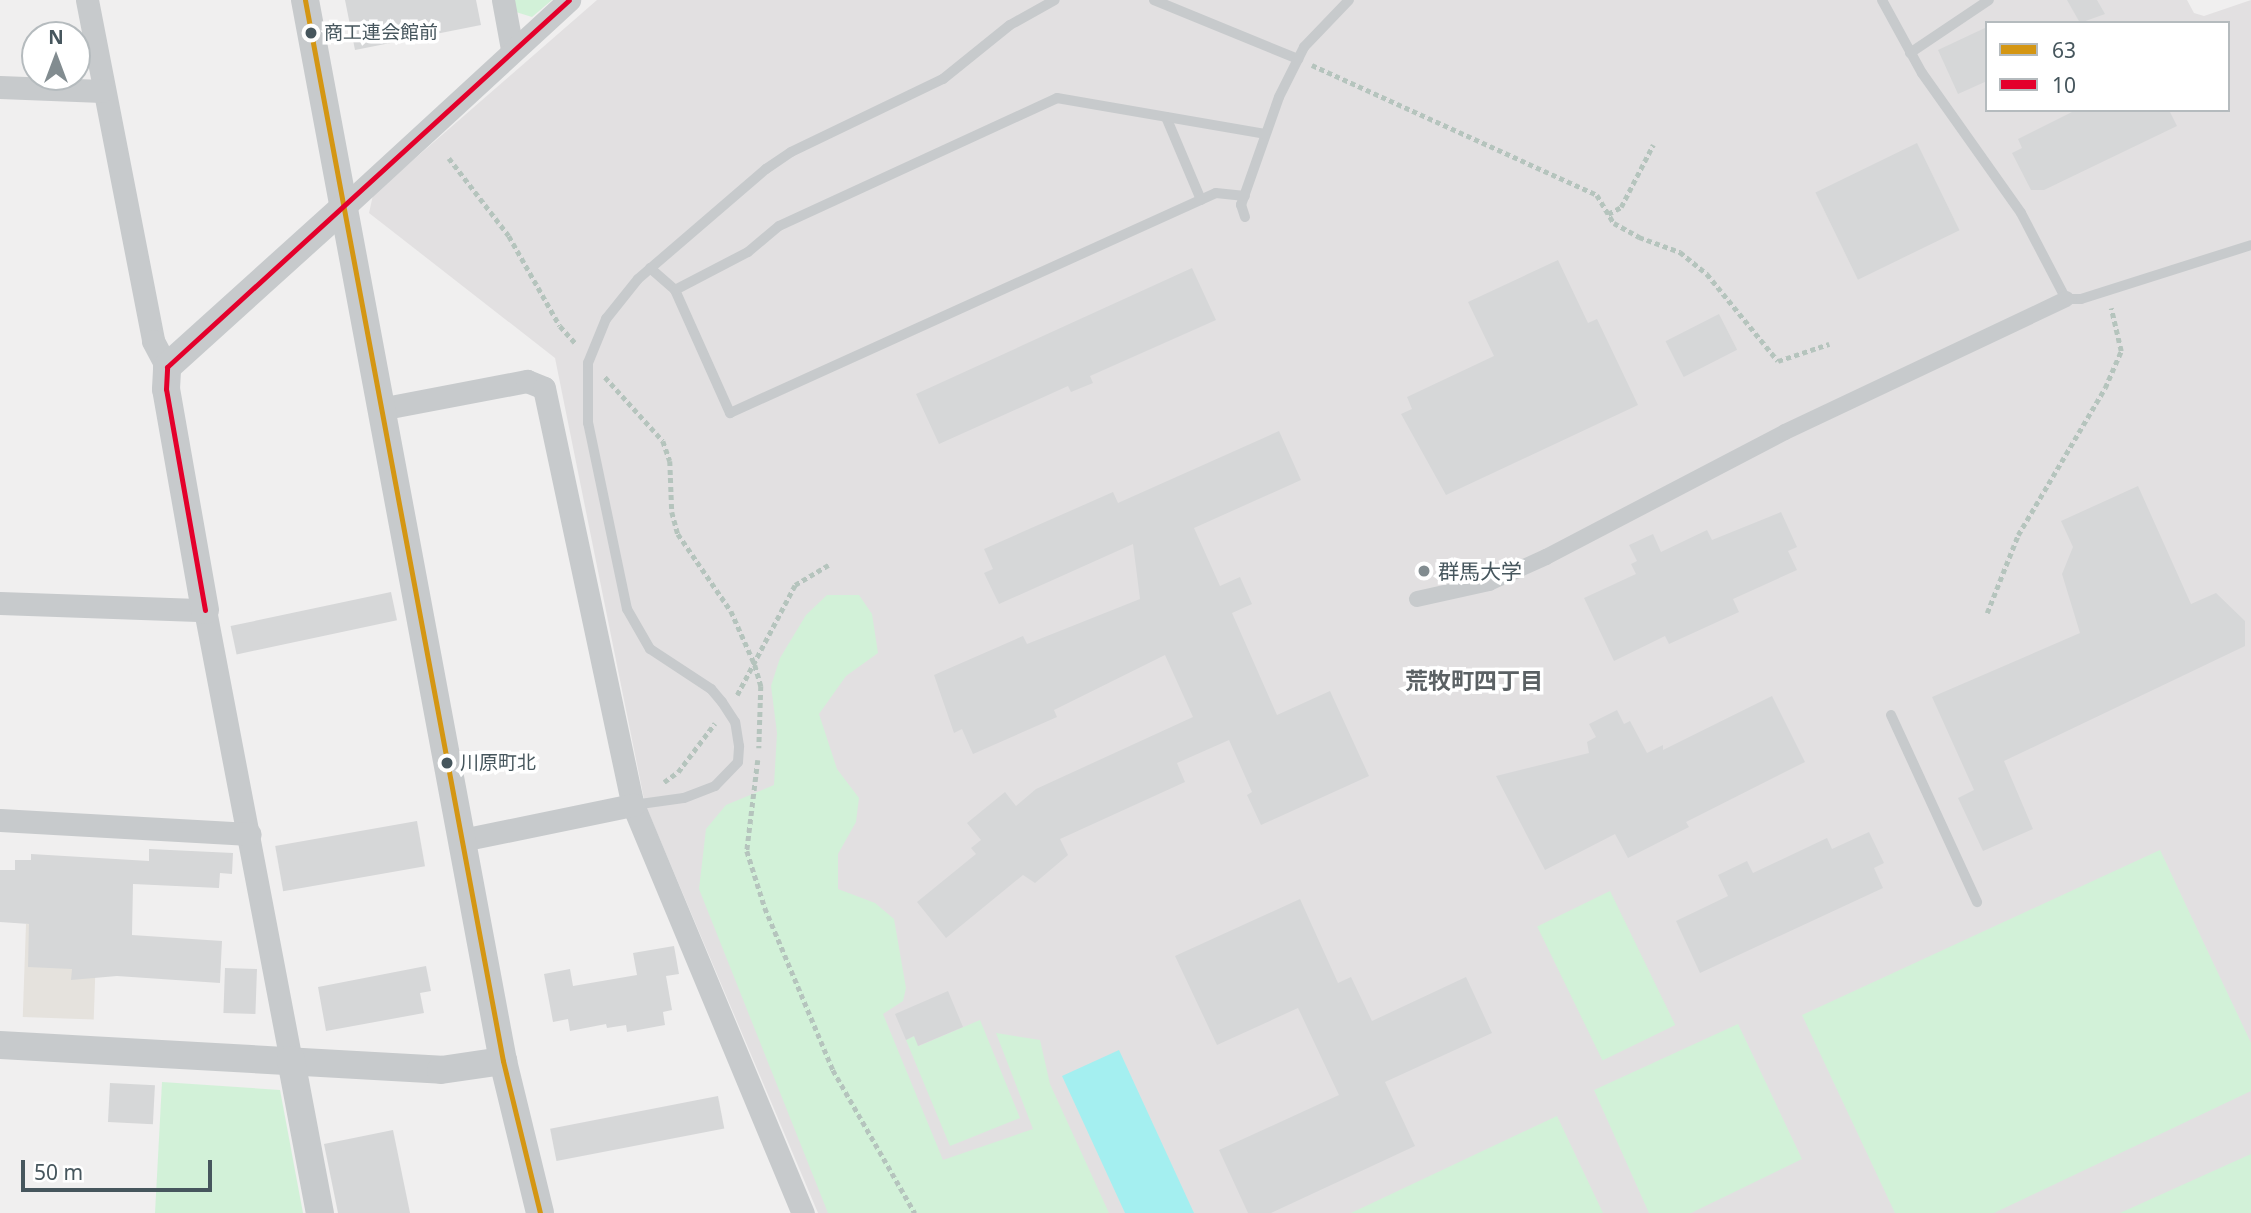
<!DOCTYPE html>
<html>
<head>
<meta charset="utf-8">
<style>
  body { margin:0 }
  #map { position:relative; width:2251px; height:1213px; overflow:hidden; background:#f0efef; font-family:"Noto Sans","Noto Sans JP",sans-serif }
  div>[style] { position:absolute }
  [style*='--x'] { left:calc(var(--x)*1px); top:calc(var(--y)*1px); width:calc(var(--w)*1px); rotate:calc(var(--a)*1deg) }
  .commercial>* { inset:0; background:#e5e2dd; transform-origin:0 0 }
  .education>* { inset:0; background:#e2e0e1 }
  .green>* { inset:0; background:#d2f1d8; transform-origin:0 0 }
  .water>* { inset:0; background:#a4eff0 }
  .building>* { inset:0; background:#d6d7d8; transform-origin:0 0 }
  .path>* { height:4.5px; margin-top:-2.25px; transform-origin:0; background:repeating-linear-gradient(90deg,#b5c4bd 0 5px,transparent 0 8.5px) }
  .service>* { height:10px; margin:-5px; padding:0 5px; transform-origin:5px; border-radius:5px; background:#c7cacc }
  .pedestrian>* { height:16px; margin:-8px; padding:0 8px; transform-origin:8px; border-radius:8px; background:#c7cacc }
  .minor>* { height:23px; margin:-11.5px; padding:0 11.5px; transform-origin:11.5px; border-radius:11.5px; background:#c7cacc }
  .tertiary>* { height:28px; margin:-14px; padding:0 14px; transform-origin:14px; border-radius:14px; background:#c7cacc }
  .bus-1>* { height:5px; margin:-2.5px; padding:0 2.5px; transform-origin:2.5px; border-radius:2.5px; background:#d49613 }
  .bus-2>* { height:5px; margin:-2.5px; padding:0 2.5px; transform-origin:2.5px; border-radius:2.5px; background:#e4002b }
  .dots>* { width:19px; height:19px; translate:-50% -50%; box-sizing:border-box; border:4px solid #fff; border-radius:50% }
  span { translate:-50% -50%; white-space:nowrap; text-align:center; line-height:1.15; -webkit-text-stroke:7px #fff; paint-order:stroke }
  .bus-label { font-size:19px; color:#46565d }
  .left { translate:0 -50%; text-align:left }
  .poi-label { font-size:21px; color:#46565d }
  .neighbourhood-label { font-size:23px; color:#5b6164; font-weight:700 }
  .legend { position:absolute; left:1985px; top:21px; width:245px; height:91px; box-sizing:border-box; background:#fff; border:2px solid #b5bbbe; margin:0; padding:9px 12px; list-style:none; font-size:21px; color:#46565d }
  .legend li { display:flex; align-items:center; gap:14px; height:35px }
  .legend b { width:35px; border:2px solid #b5bbbe }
  .north { position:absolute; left:21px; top:21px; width:70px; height:70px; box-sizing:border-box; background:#fff; border:2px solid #b5bbbe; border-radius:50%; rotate:0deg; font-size:19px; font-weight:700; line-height:28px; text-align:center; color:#46565d }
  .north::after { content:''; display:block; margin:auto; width:24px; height:32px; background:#828c90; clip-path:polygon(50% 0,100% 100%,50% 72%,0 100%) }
  .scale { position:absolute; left:21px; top:1160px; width:191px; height:32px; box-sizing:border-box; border:4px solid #46565d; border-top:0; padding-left:9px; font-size:21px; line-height:24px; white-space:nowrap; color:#46565d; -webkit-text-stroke:5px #fff; paint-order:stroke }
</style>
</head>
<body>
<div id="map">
  <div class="commercial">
    <div style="left:26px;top:924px;width:71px;height:93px;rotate:2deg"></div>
  </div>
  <div class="education">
    <div style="clip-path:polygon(evenodd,597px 0,2187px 0,2194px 13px,2204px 16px,2251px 0,2251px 1213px,818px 1213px,645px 804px,555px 358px,369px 213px,373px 195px,597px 0,1987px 23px,2228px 23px,2228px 110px,1987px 110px,1987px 23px)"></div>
  </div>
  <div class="green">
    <div style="clip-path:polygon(514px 0,552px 0,532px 17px,516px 12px)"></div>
    <div style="clip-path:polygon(827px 595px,859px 595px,872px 614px,878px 653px,846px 676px,819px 714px,837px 769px,859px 798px,856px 822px,838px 854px,838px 889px,875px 903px,894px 919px,906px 988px,903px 1001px,883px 1014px,943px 1160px,1033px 1129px,996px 1033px,1040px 1040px,1050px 1084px,1109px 1213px,828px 1213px,699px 889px,706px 829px,726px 805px,774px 785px,777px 733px,771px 686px,780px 658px,806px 615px)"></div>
    <div style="clip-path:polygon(2160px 850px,2251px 1043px,2251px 1091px,1994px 1213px,1895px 1213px,1802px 1015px)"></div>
    <div style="left:1610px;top:891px;width:149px;height:81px;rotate:64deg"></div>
    <div style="clip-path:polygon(980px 1020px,1020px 1118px,950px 1146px,906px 1040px,914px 1036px,919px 1046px)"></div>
    <div style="clip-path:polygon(1738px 1024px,1802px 1159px,1691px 1213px,1649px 1213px,1594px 1090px)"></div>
    <div style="clip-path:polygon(162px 1082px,280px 1090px,303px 1213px,155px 1213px)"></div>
    <div style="clip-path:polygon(1557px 1116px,1603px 1213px,1351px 1213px)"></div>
    <div style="clip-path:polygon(2251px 1154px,2251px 1213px,2120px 1213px)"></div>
  </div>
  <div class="water">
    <div style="clip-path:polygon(1119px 1050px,1194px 1213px,1125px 1213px,1062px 1076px)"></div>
  </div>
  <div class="building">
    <div style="clip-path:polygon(345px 0,476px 0,481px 25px,355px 50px)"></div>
    <div style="clip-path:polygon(2067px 0,2097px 0,2105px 14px,2080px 23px)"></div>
    <div style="clip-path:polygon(1987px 27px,1987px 81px,1958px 94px,1938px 50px)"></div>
    <div style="clip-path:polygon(2076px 110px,2169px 110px,2177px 126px,2044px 190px,2031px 190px,2012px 153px,2022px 148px,2018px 139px)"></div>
    <div style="left:1917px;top:143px;width:97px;height:113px;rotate:64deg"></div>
    <div style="clip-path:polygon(1558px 260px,1588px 323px,1597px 319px,1638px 405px,1446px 495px,1401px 414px,1412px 409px,1407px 397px,1494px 356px,1468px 302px)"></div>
    <div style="clip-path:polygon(1192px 268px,1216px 320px,1090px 376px,1093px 383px,1071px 392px,1068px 386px,939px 444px,916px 394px)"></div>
    <div style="left:1719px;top:314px;width:40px;height:60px;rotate:63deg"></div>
    <div style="clip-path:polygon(1279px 431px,1301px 480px,1194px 528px,1220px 586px,1240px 577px,1252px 604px,1232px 613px,1277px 715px,1330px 691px,1369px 776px,1261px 825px,1247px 795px,1252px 792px,1229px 740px,1177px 763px,1185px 782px,1060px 839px,1068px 855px,1035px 883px,1023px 875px,946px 938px,917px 902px,976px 854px,971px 848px,981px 840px,967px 823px,1005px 792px,1016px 806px,1036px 789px,1193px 717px,1165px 655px,1054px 710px,1057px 717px,973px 754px,962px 729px,954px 733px,934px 675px,1023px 636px,1027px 644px,1140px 599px,1133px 544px,999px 604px,984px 573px,993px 569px,984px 549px,1113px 492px,1118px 503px)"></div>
    <div style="clip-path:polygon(2138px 486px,2191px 604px,2216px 593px,2245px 621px,2245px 646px,2004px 761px,2033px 829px,1983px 851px,1958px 798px,1974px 790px,1932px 697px,2080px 633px,2062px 574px,2073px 547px,2061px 521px)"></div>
    <div style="clip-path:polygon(1781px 512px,1797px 547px,1788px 551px,1797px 570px,1733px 599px,1739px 612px,1669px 644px,1665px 636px,1614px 661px,1584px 598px,1636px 574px,1631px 564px,1637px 561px,1629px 545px,1653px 534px,1661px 552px,1707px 530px,1712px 540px)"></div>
    <div style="left:391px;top:592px;width:29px;height:164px;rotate:78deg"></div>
    <div style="clip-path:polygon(1772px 696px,1805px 762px,1686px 822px,1689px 827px,1628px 858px,1615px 834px,1545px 870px,1496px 776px,1589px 753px,1587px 742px,1596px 737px,1589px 724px,1617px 710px,1624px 724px,1630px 721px,1647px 753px,1663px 745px,1663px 750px)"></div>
    <div style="left:417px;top:821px;width:46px;height:144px;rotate:80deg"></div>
    <div style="clip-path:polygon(1869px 832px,1884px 863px,1874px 868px,1883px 888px,1700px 973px,1676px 921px,1728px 896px,1718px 875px,1747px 861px,1753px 873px,1827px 838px,1832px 849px)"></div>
    <div style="clip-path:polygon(149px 849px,233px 853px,232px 874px,220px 873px,219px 888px,133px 884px,132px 935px,222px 941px,220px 983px,117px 976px,71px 980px,72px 969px,28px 967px,29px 924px,0 922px,0 870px,15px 870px,15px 860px,31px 860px,31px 854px,149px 861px)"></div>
    <div style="clip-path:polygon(1300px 899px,1338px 983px,1351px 977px,1372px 1021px,1466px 977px,1492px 1033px,1385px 1082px,1415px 1146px,1271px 1213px,1248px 1213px,1219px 1150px,1339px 1095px,1298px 1008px,1217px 1045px,1175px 956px)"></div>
    <div style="clip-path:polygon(674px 946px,679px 974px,666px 976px,672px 1010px,663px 1012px,665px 1025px,627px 1032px,626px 1025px,607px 1028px,606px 1024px,570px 1031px,568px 1019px,553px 1022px,544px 974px,570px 969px,573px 986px,637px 975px,633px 953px)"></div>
    <div style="clip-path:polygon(426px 966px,431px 991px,420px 993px,424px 1013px,326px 1031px,318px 987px)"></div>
    <div style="left:225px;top:968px;width:32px;height:45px;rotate:2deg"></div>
    <div style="clip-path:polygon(948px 991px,963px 1027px,918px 1046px,914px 1036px,906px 1040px,895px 1014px)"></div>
    <div style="left:110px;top:1083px;width:45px;height:39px;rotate:3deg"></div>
    <div style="left:718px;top:1096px;width:33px;height:171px;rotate:79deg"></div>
    <div style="clip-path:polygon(393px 1130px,410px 1213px,338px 1213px,324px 1144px)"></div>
  </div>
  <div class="path">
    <div style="--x:1312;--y:65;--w:313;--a:24.5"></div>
    <div style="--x:1597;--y:195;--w:33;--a:59"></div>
    <div style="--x:1614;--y:223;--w:29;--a:29"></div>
    <div style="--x:1639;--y:237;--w:44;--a:20.1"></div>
    <div style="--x:1680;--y:252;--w:35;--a:39"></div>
    <div style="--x:1707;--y:274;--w:112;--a:50.8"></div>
    <div style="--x:1778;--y:361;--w:54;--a:-18.4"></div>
    <div style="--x:449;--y:158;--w:98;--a:52.4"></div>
    <div style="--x:509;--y:236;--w:103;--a:60.5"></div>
    <div style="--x:560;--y:326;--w:24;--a:48"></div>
    <div style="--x:1608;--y:214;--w:15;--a:-28"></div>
    <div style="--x:1621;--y:207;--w:70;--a:-62.7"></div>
    <div style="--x:605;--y:377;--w:86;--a:47.8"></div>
    <div style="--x:663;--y:441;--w:21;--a:71"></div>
    <div style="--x:670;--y:461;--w:51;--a:87.8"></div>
    <div style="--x:672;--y:512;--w:23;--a:75"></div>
    <div style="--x:678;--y:534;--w:93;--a:55.5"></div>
    <div style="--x:731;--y:611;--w:59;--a:66"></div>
    <div style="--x:755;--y:665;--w:22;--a:74"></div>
    <div style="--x:761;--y:686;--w:62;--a:91.8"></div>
    <div style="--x:1987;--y:613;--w:84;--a:-68.3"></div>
    <div style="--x:2018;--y:535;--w:171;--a:-59.4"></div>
    <div style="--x:2105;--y:388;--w:40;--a:-66.6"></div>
    <div style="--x:2121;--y:351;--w:44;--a:-103.1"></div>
    <div style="--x:737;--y:695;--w:124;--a:-62.2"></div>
    <div style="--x:795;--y:585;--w:39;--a:-31"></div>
    <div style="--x:758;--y:760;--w:92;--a:96.9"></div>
    <div style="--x:747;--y:851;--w:60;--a:72.5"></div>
    <div style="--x:765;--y:908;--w:176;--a:67.2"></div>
    <div style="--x:833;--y:1070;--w:165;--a:60.2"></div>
    <div style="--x:664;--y:782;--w:17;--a:-36"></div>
    <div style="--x:678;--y:772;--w:61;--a:-52.9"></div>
  </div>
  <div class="service">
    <div style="--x:1154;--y:0;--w:156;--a:22.3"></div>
    <div style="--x:1882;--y:0;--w:83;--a:61.3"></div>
    <div style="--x:1922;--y:73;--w:171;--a:54.7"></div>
    <div style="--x:2021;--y:213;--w:97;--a:62.4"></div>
    <div style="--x:2066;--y:299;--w:15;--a:0"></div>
    <div style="--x:2081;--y:299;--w:178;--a:-17.6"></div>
    <div style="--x:1910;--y:53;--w:95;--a:-33.9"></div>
    <div style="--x:1166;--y:117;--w:90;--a:67.1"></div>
    <div style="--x:1245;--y:217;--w:13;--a:-108"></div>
    <div style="--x:1241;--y:205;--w:114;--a:-70.6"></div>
    <div style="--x:1279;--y:97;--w:56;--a:-63.4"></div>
    <div style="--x:1304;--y:47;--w:65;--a:-46.2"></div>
    <div style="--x:650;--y:268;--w:33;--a:41"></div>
    <div style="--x:675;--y:290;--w:135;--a:65.9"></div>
    <div style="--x:730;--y:413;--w:533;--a:-24.36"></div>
    <div style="--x:1216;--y:193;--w:29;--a:6"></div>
    <div style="--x:675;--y:290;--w:82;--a:-27.5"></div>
    <div style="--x:748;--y:252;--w:40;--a:-40"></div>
    <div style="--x:779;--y:226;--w:306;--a:-24.7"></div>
    <div style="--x:1057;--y:98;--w:211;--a:9.8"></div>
    <div style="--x:1891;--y:715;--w:206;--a:65.3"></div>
    <div style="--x:633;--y:805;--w:51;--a:-7.8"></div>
    <div style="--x:684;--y:798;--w:33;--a:-21"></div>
    <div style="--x:715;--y:786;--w:33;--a:-46"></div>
    <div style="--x:738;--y:762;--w:16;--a:-86"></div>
    <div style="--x:739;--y:746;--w:24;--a:-99"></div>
    <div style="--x:735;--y:722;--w:24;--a:-123"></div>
    <div style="--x:722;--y:702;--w:17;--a:-130"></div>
    <div style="--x:711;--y:689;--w:73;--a:-146.7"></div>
    <div style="--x:650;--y:649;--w:46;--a:-119.9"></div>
    <div style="--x:627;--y:609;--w:190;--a:-101.8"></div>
    <div style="--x:588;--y:423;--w:60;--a:-90"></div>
    <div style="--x:588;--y:363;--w:48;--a:-67.8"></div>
    <div style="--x:606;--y:319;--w:51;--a:-51.3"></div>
    <div style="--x:638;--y:279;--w:169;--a:-40.7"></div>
    <div style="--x:766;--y:169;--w:30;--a:-34"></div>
    <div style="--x:791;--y:152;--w:169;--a:-25.7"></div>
    <div style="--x:943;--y:79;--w:86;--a:-38.9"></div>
    <div style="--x:1010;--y:25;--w:51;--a:-29.1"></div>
  </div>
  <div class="pedestrian">
    <div style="--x:1417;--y:599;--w:74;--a:-12.5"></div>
    <div style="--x:1489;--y:583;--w:63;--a:-24.5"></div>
    <div style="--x:1546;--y:557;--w:270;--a:-27.6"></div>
    <div style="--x:1785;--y:432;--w:311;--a:-25.3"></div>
  </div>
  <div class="minor">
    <div style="--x:87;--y:0;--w:347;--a:79"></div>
    <div style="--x:153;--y:341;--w:30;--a:62"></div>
    <div style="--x:503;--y:0;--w:50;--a:79.6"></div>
    <div style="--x:0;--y:87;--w:102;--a:2.2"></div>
    <div style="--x:344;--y:207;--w:306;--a:-42.6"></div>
    <div style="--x:380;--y:409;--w:150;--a:-10.8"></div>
    <div style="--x:527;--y:381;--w:18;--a:22"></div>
    <div style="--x:544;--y:388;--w:426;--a:78"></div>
    <div style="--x:633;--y:805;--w:442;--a:67.4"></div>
    <div style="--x:0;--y:603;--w:205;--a:2"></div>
    <div style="--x:205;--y:610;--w:458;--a:79.2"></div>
    <div style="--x:0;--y:820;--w:250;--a:3.2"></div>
    <div style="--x:462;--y:840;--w:175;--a:-11.6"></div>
  </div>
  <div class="tertiary">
    <div style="--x:305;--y:0;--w:1079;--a:79.43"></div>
    <div style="--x:503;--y:1061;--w:156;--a:76.3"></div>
    <div style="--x:205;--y:610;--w:224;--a:-100"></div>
    <div style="--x:166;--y:389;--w:22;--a:-87"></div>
    <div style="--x:167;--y:367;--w:239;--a:-42.1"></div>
    <div style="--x:0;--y:1045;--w:442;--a:3.2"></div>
    <div style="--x:441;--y:1070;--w:63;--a:-8.3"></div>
    <div style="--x:291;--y:1060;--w:156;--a:79.3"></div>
  </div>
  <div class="bus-1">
    <div style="--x:305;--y:0;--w:1079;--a:79.43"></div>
    <div style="--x:503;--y:1061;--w:156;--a:76.3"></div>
  </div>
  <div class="bus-2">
    <div style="--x:205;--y:610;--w:224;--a:-100"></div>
    <div style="--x:166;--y:389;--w:22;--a:-87"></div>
    <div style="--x:167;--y:367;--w:544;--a:-42.39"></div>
  </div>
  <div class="dots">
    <div style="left:311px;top:33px;background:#46565d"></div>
    <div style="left:1424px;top:571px;background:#828c90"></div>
    <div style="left:447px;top:763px;background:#46565d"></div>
  </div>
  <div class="bus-label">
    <span class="left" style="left:324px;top:33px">商工連会館前</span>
    <span class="left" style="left:460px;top:763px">川原町北</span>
  </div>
  <div class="poi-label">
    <span class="left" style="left:1438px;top:571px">群馬大学</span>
  </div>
  <div class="neighbourhood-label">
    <span style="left:1474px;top:680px">荒牧町四丁目</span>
  </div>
  <ul class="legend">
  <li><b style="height:9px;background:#d49613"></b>63</li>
  <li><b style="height:9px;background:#e4002b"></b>10</li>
  </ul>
  <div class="north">N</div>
  <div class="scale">50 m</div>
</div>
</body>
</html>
